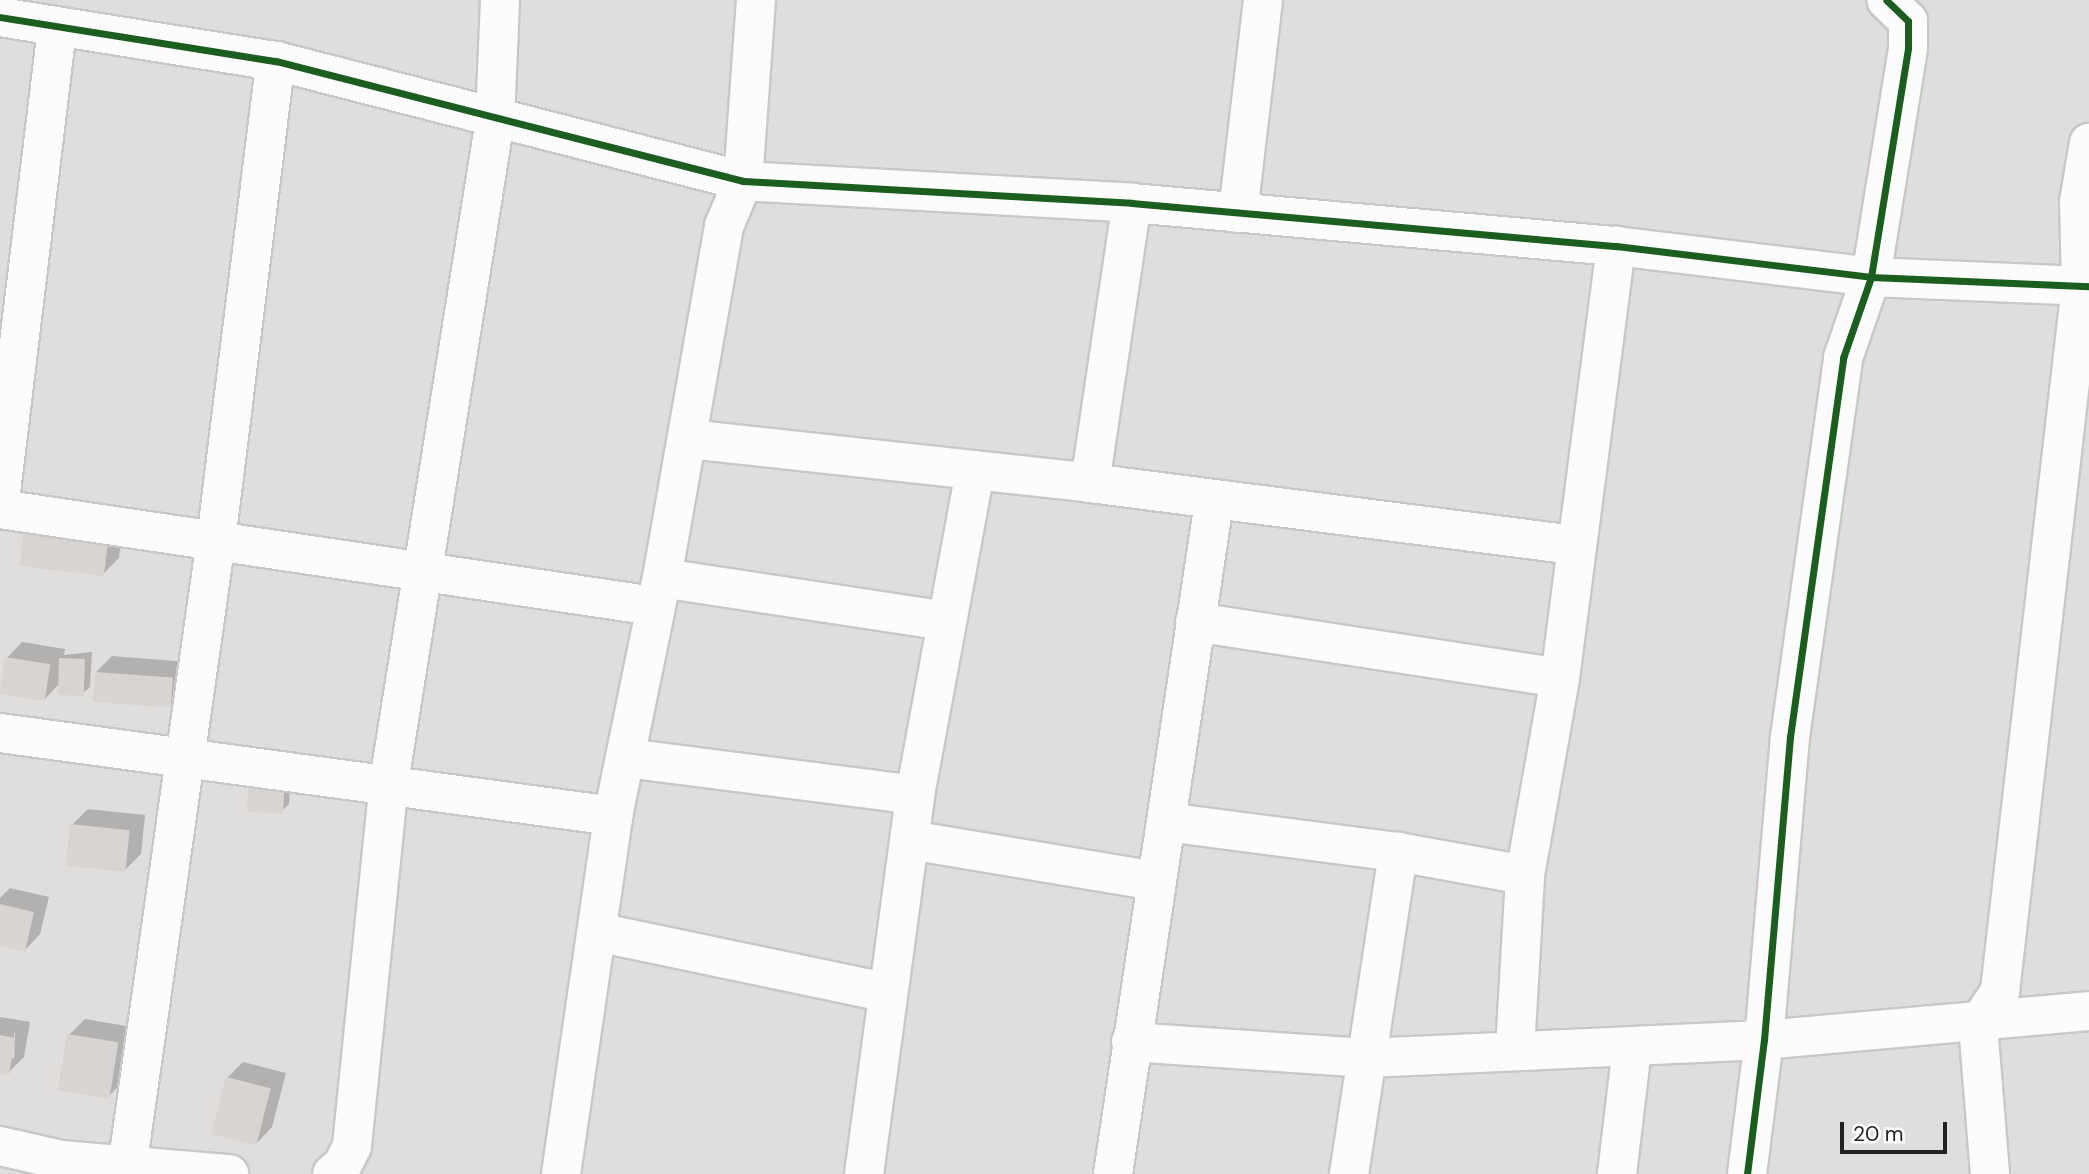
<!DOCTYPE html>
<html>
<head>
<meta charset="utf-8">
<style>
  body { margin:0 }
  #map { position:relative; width:2089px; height:1174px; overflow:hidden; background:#f0eeeb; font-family:"DM Sans",sans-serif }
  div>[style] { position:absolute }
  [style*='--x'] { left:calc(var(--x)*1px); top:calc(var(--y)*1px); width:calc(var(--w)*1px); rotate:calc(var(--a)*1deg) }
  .residential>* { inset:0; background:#dfdedc; transform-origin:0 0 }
  .shadow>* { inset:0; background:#0003 }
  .building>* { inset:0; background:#d7d4d2; transform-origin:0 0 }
  .roads { filter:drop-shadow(2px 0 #c9c8c7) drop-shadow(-2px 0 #c9c8c7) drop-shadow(0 2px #c9c8c7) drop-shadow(0 -2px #c9c8c7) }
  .minor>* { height:38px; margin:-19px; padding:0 19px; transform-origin:19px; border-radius:19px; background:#fdfcfc }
  .cycleway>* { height:7px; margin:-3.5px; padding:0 3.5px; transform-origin:3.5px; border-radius:3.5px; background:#1b5e20 }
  span { translate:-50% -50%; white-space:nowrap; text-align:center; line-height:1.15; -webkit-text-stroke:7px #fff; paint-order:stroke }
  .scale { position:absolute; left:1840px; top:1122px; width:107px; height:32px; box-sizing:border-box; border:4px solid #222; border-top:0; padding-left:9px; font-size:21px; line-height:24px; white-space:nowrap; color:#222; -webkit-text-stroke:5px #fff; paint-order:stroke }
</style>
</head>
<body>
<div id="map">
  <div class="residential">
    <div style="left:0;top:0;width:2089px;height:1174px"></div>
  </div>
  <div class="shadow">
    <div style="clip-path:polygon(123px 524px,119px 558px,103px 574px,21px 564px)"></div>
    <div style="clip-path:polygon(22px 642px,65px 649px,64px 655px,92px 652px,90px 687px,82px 694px,59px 684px,44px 700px,7px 658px)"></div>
    <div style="clip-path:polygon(112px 656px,188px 662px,186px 690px,170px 706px,96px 672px)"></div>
    <div style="clip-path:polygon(291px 770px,289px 804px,281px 812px,249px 810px)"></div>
    <div style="clip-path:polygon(88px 809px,145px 815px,141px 854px,125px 870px,72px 825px)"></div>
    <div style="clip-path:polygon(10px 888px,49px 897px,40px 934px,25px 950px,0 944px,0 898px)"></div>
    <div style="clip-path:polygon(evenodd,0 1017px,30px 1022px,24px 1057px,8px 1073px,0 1072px,0 1017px,15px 1029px,14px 1058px,10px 1058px,15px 1029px)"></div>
    <div style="clip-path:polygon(85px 1019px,132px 1027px,124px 1081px,108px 1097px,69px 1035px)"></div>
    <div style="clip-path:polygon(243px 1062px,286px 1073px,272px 1127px,257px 1143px,227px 1078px)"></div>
  </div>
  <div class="building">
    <div style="left:24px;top:529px;width:85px;height:37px;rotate:7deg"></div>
    <div style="left:5px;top:657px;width:46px;height:37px;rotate:9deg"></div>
    <div style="left:59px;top:658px;width:26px;height:37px;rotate:2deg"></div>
    <div style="left:95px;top:672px;width:78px;height:30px;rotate:4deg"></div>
    <div style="left:249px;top:775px;width:36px;height:37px;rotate:3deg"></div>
    <div style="left:70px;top:824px;width:60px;height:42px;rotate:6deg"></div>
    <div style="clip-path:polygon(0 904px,34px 912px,25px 952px,0 946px)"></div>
    <div style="left:67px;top:1034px;width:52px;height:57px;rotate:9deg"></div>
    <div style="clip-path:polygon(0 1035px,15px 1038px,9px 1075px,0 1073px)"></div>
    <div style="left:226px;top:1077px;width:46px;height:59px;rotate:14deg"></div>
  </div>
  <div class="roads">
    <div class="minor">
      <div style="--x:0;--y:17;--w:279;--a:9.1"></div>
      <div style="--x:276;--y:61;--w:482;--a:14.4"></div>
      <div style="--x:743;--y:181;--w:390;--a:3.2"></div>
      <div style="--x:1132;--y:203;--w:486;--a:5.1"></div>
      <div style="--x:1616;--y:246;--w:257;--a:6.9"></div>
      <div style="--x:1871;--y:277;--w:218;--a:2.4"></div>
      <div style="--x:1238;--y:213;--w:214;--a:-83.3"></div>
      <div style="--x:688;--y:439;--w:404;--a:6.2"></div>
      <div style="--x:1090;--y:483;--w:490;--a:7.3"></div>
      <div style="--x:1090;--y:483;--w:283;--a:-81.5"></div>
      <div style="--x:0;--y:500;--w:475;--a:-83.1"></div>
      <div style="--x:0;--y:509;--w:661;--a:8.44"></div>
      <div style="--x:662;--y:578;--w:286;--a:8.6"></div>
      <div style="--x:1195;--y:622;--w:369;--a:8.7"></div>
      <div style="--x:0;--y:733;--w:619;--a:7.71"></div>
      <div style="--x:627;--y:758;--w:290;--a:7.3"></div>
      <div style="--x:1166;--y:822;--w:234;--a:7.4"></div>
      <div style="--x:1398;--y:852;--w:129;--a:10.3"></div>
      <div style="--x:910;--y:840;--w:249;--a:9.5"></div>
      <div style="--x:597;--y:932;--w:297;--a:11.8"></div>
      <div style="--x:1131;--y:1042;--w:237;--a:3.9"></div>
      <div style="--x:1367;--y:1058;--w:397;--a:-2.6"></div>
      <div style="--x:1764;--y:1040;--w:326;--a:-5.1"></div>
      <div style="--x:1515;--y:1050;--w:175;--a:-86.7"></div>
      <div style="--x:1525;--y:875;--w:200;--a:-79.9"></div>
      <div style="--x:1560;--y:678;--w:436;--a:-82.6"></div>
      <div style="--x:0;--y:1146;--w:63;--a:12.9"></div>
      <div style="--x:61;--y:1160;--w:169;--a:4.8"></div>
      <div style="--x:127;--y:1168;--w:634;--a:-81.93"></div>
      <div style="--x:216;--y:540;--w:483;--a:-82.9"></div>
      <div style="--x:332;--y:1174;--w:13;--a:-39"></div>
      <div style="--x:342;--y:1166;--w:22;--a:-63"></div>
      <div style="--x:352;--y:1146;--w:366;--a:-84.2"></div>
      <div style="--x:389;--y:782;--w:670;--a:-80.9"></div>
      <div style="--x:495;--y:120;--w:120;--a:-87.6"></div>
      <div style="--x:561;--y:1174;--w:362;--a:-81.7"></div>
      <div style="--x:613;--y:816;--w:243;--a:-78.4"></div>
      <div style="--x:662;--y:578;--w:357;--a:-80"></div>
      <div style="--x:724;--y:226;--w:49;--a:-67.1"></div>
      <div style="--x:743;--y:181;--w:181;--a:-85.9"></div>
      <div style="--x:864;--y:1174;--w:382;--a:-82.3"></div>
      <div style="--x:915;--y:795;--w:330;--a:-79.5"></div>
      <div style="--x:1113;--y:1174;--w:680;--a:-81.45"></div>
      <div style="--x:1349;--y:1174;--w:326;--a:-81.3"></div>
      <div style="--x:1617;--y:1174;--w:127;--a:-83.2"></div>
      <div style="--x:1747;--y:1174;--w:135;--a:-82.8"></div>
      <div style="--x:1764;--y:1040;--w:304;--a:-85.1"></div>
      <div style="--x:1790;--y:737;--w:383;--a:-82"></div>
      <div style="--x:1843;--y:358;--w:86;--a:-70.9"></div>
      <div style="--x:1871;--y:277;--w:232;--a:-80.8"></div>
      <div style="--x:1908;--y:48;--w:27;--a:-90"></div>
      <div style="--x:1908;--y:21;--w:30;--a:-136"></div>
      <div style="--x:1990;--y:1174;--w:150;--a:-94.6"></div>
      <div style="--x:1978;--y:1024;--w:40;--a:-56"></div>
      <div style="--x:2000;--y:991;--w:709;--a:-83.44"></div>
      <div style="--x:2081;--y:287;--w:85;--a:-91.3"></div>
      <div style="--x:2079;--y:202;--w:60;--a:-80.4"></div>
    </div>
  </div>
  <div class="cycleway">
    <div style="--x:0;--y:17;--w:279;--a:9.1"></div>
    <div style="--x:276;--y:61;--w:482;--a:14.4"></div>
    <div style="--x:743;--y:181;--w:390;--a:3.2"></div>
    <div style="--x:1132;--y:203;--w:486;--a:5.1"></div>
    <div style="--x:1616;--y:246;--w:257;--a:6.9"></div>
    <div style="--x:1871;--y:277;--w:218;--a:2.4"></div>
    <div style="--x:1747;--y:1174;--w:135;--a:-82.8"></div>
    <div style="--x:1764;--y:1040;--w:304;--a:-85.1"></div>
    <div style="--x:1790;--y:737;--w:383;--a:-82"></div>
    <div style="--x:1843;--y:358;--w:86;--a:-70.9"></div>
    <div style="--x:1871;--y:277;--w:232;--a:-80.8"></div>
    <div style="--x:1908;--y:48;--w:27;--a:-90"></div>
    <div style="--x:1908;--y:21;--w:30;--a:-136"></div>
  </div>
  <div class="scale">20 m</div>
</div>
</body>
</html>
